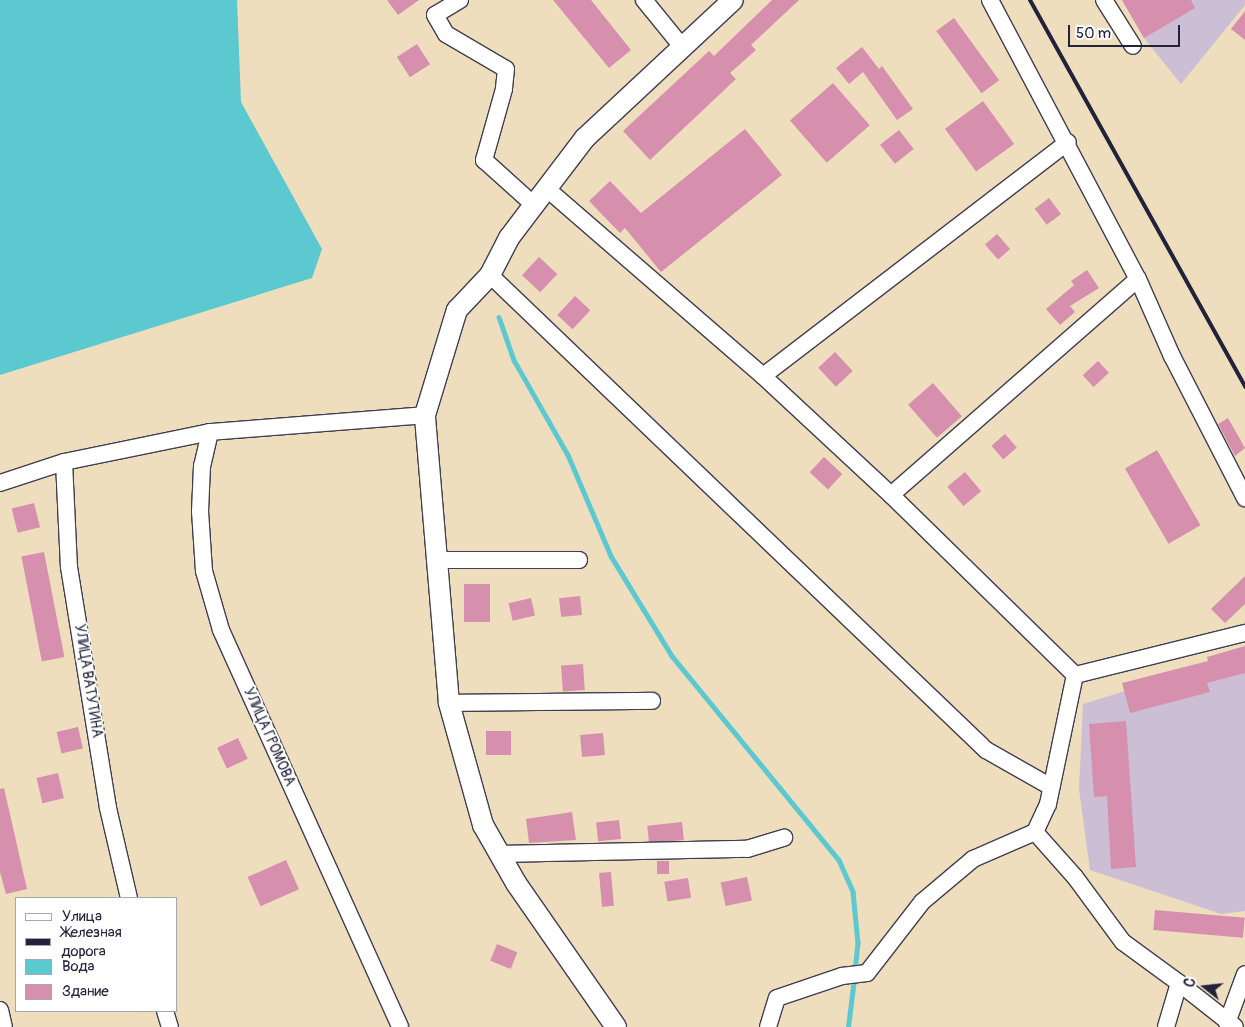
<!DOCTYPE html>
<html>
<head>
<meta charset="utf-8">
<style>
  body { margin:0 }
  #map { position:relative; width:1245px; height:1027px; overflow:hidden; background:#eedebe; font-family:Pangolin,sans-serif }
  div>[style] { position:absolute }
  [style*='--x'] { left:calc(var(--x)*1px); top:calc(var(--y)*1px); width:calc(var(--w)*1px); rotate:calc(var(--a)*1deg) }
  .industrial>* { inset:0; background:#ccbed4 }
  .water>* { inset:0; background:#5cc9d1 }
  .stream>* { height:4.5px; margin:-2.25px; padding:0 2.25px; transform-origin:2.25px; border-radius:2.25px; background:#5cc9d1 }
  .building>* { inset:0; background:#d690ae; transform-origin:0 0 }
  .roads { filter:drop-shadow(1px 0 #413e4f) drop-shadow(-1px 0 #413e4f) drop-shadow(0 1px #413e4f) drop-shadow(0 -1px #413e4f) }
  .minor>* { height:16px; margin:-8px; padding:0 8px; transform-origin:8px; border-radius:8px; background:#fff }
  .major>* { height:20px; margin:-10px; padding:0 10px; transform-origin:10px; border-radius:10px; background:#fff }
  .rail>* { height:4px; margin:-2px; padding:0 2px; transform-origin:2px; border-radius:2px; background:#22223b }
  span { translate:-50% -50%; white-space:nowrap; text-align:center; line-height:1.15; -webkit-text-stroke:4px #fff; paint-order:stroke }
  .street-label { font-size:14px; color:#22223b }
  .legend { position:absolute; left:15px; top:897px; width:162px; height:115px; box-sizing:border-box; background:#fff; border:1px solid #a7a7b1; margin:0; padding:6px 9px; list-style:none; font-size:15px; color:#22223b }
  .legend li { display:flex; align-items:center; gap:10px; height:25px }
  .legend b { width:25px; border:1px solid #a7a7b1 }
  .north { position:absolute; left:1180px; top:962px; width:50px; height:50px; -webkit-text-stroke:4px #fff; paint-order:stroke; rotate:286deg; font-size:14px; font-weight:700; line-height:20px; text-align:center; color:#22223b }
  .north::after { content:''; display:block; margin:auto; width:18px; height:22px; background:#22223b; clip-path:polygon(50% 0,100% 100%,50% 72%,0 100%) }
  .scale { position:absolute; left:1068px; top:25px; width:112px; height:22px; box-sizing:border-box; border:2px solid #22223b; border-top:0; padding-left:6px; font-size:15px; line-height:18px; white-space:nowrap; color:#22223b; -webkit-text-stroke:4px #fff; paint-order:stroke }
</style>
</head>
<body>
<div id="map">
  <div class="industrial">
    <div style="clip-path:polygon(1122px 0,1245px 0,1245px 5px,1181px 84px,1144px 38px)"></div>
    <div style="clip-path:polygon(1245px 654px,1245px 911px,1221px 914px,1090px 870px,1079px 789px,1083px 704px)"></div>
  </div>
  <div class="water">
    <div style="clip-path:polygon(0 0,237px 0,241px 102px,322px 249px,312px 278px,0 375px)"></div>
  </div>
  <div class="stream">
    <div style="--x:499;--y:317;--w:46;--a:70.8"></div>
    <div style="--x:514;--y:360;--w:109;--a:60.4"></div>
    <div style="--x:568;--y:455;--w:110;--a:66.9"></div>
    <div style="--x:611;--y:556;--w:117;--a:58.6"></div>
    <div style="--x:672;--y:656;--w:264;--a:50.7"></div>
    <div style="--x:839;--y:860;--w:35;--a:66"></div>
    <div style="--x:853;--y:892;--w:51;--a:84.4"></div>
    <div style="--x:858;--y:943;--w:28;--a:96"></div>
    <div style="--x:848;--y:1027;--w:48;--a:-82.9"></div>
  </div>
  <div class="building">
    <div style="clip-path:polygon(387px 0,419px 0,398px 15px)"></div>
    <div style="clip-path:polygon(553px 0,591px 0,631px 50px,609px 68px)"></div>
    <div style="clip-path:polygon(772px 0,799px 0,751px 45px,756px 50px,730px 73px,736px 79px,650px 160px,623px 131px,709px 51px,714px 56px)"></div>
    <div style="clip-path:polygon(1122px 0,1191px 0,1195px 8px,1144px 38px)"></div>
    <div style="clip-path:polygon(1245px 11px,1245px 40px,1231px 29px)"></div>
    <div style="left:954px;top:18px;width:77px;height:22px;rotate:54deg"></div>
    <div style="left:417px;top:44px;width:24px;height:24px;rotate:57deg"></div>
    <div style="clip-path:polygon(862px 47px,879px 69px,882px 66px,913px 109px,897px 120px,863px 72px,849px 84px,836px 68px)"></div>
    <div style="left:833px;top:83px;width:56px;height:57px;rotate:49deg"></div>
    <div style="left:983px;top:101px;width:53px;height:47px;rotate:54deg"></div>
    <div style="clip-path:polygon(745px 129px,782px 175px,661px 272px,625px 228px,620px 233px,589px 201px,610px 181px,641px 213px)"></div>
    <div style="left:899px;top:130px;width:24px;height:24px;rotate:52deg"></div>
    <div style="left:1049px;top:198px;width:20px;height:18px;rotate:53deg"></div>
    <div style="left:997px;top:234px;width:20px;height:16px;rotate:49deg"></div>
    <div style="left:539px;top:257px;width:25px;height:25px;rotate:43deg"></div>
    <div style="clip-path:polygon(1087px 270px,1099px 288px,1070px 306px,1075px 312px,1060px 325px,1046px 309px,1074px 285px,1071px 281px)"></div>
    <div style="left:575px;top:296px;width:21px;height:26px;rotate:43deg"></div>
    <div style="left:835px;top:352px;width:26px;height:23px;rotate:47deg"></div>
    <div style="left:1098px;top:361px;width:16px;height:21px;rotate:47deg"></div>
    <div style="left:933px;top:383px;width:44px;height:33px;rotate:49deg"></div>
    <div style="clip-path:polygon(1228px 418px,1245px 448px,1235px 456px,1218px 424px)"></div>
    <div style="left:1005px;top:434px;width:18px;height:18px;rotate:49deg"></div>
    <div style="left:1157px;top:450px;width:87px;height:37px;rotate:60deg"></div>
    <div style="left:824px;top:457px;width:25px;height:21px;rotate:43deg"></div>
    <div style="left:965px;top:472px;width:25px;height:23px;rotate:50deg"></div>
    <div style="left:34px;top:503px;width:25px;height:23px;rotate:76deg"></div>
    <div style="left:44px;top:552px;width:107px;height:23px;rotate:79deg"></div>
    <div style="clip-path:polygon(1245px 576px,1245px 604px,1225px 623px,1211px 609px)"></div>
    <div style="left:464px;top:584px;width:26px;height:38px"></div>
    <div style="left:580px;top:596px;width:19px;height:21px;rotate:84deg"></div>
    <div style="left:531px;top:598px;width:18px;height:23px;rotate:77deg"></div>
    <div style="clip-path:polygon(1245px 646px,1245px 673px,1207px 683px,1210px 692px,1130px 713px,1122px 683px,1208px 661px,1207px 657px)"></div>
    <div style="left:583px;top:664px;width:26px;height:22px;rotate:86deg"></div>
    <div style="clip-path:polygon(1126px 721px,1136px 867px,1111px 869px,1107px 796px,1094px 797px,1089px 724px)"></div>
    <div style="left:78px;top:727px;width:22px;height:22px;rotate:77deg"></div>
    <div style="left:486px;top:731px;width:25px;height:24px"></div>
    <div style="left:603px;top:733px;width:22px;height:23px;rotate:85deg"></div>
    <div style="left:238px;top:738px;width:23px;height:23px;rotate:65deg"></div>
    <div style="left:58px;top:773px;width:26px;height:22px;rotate:77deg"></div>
    <div style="clip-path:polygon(4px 788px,27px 889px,6px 894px,0 872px,0 789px)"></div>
    <div style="clip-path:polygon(572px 812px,576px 840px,529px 843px,526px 819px)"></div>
    <div style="left:619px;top:820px;width:19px;height:23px;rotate:84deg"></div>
    <div style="left:682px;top:822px;width:18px;height:35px;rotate:84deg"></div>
    <div style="left:286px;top:860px;width:32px;height:42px;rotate:66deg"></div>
    <div style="left:657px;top:861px;width:12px;height:13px"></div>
    <div style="left:611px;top:872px;width:34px;height:12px;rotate:85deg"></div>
    <div style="left:747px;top:877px;width:24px;height:27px;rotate:78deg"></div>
    <div style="left:688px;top:878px;width:20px;height:24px;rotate:81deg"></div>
    <div style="left:1155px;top:910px;width:90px;height:20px;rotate:5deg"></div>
    <div style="left:497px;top:944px;width:22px;height:18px;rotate:22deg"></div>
  </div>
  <div class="roads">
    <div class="minor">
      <div style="--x:460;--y:0;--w:29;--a:149"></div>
      <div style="--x:435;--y:15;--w:22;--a:60"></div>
      <div style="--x:446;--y:34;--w:69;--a:30.3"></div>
      <div style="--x:506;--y:69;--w:20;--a:96"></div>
      <div style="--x:504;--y:89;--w:74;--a:105.7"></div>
      <div style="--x:484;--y:160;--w:67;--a:42"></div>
      <div style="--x:644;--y:0;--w:62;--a:50.9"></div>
      <div style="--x:990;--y:0;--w:316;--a:62.1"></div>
      <div style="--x:1138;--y:279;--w:84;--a:66.2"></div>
      <div style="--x:1172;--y:356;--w:160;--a:62.8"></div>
      <div style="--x:1104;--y:0;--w:54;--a:57.8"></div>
      <div style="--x:546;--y:188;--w:287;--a:40.9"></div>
      <div style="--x:763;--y:376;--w:384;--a:-37.5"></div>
      <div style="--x:490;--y:275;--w:687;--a:43.76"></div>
      <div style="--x:986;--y:750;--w:75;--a:29.6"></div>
      <div style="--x:763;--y:376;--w:175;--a:42.9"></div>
      <div style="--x:210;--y:432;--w:35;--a:103"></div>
      <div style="--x:202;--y:466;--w:45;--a:92.5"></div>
      <div style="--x:200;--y:511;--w:60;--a:86.2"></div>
      <div style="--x:204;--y:571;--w:61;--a:73.9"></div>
      <div style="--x:221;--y:630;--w:435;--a:65.7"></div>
      <div style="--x:64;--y:462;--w:105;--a:87.3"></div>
      <div style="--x:69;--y:567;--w:244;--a:80.8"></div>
      <div style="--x:108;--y:808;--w:92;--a:76.9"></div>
      <div style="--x:0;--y:483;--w:67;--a:-18.2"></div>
      <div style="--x:64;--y:462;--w:149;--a:-11.6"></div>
      <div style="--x:210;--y:432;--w:216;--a:-4.5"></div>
      <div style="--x:435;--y:560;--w:144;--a:0"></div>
      <div style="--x:1075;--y:675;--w:175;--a:-13.9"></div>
      <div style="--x:449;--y:703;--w:203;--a:-0.6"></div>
      <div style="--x:1035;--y:832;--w:60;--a:48.4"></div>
      <div style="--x:1075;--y:877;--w:81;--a:53.6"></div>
      <div style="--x:1123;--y:942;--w:69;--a:36.2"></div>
      <div style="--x:1179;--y:983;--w:46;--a:106.5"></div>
      <div style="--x:499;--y:854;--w:248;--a:-1.2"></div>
      <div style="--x:747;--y:849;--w:39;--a:-17"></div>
      <div style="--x:1179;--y:983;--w:71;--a:38.2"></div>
      <div style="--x:0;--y:1010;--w:17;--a:77"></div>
      <div style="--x:165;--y:1011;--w:17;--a:73"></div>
      <div style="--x:1227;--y:1023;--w:52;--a:-69.8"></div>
      <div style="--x:768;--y:1027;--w:30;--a:-73"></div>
      <div style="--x:777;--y:998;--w:69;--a:-18.7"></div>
      <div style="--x:842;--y:976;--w:25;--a:-7"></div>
      <div style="--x:867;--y:973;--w:90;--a:-52.2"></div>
      <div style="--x:922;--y:902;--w:67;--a:-40.1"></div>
      <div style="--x:973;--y:859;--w:68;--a:-23.5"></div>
      <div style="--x:1035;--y:832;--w:31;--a:-65"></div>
      <div style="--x:1048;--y:804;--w:132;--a:-78.2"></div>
      <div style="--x:1075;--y:675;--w:257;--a:-135.6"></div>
      <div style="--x:891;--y:495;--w:328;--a:-41.2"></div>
    </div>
    <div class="major">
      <div style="--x:616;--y:1027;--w:175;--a:-124.8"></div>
      <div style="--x:516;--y:883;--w:67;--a:-119.6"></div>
      <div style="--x:483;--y:825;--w:127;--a:-105.6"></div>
      <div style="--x:449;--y:703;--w:289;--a:-94.8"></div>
      <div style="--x:425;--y:415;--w:110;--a:-73.1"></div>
      <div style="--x:457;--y:310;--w:48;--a:-46.7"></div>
      <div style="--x:490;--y:275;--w:42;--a:-62.8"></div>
      <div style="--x:509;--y:238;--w:41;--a:-52.9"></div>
      <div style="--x:534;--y:205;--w:84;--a:-52.7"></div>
      <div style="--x:585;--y:138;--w:202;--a:-43"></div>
    </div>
  </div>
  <div class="rail">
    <div style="--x:1030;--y:0;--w:443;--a:60.9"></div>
  </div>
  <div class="street-label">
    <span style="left:88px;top:681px;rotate:81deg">УЛИЦА ВАТУТИНА</span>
    <span style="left:269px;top:737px;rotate:66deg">УЛИЦА ГРОМОВА</span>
  </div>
  <ul class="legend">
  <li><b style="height:6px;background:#fff"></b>Улица</li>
  <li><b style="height:6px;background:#22223b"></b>Железная дорога</li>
  <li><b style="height:14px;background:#5cc9d1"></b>Вода</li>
  <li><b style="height:14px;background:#d690ae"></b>Здание</li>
  </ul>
  <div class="north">С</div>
  <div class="scale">50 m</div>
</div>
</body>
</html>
